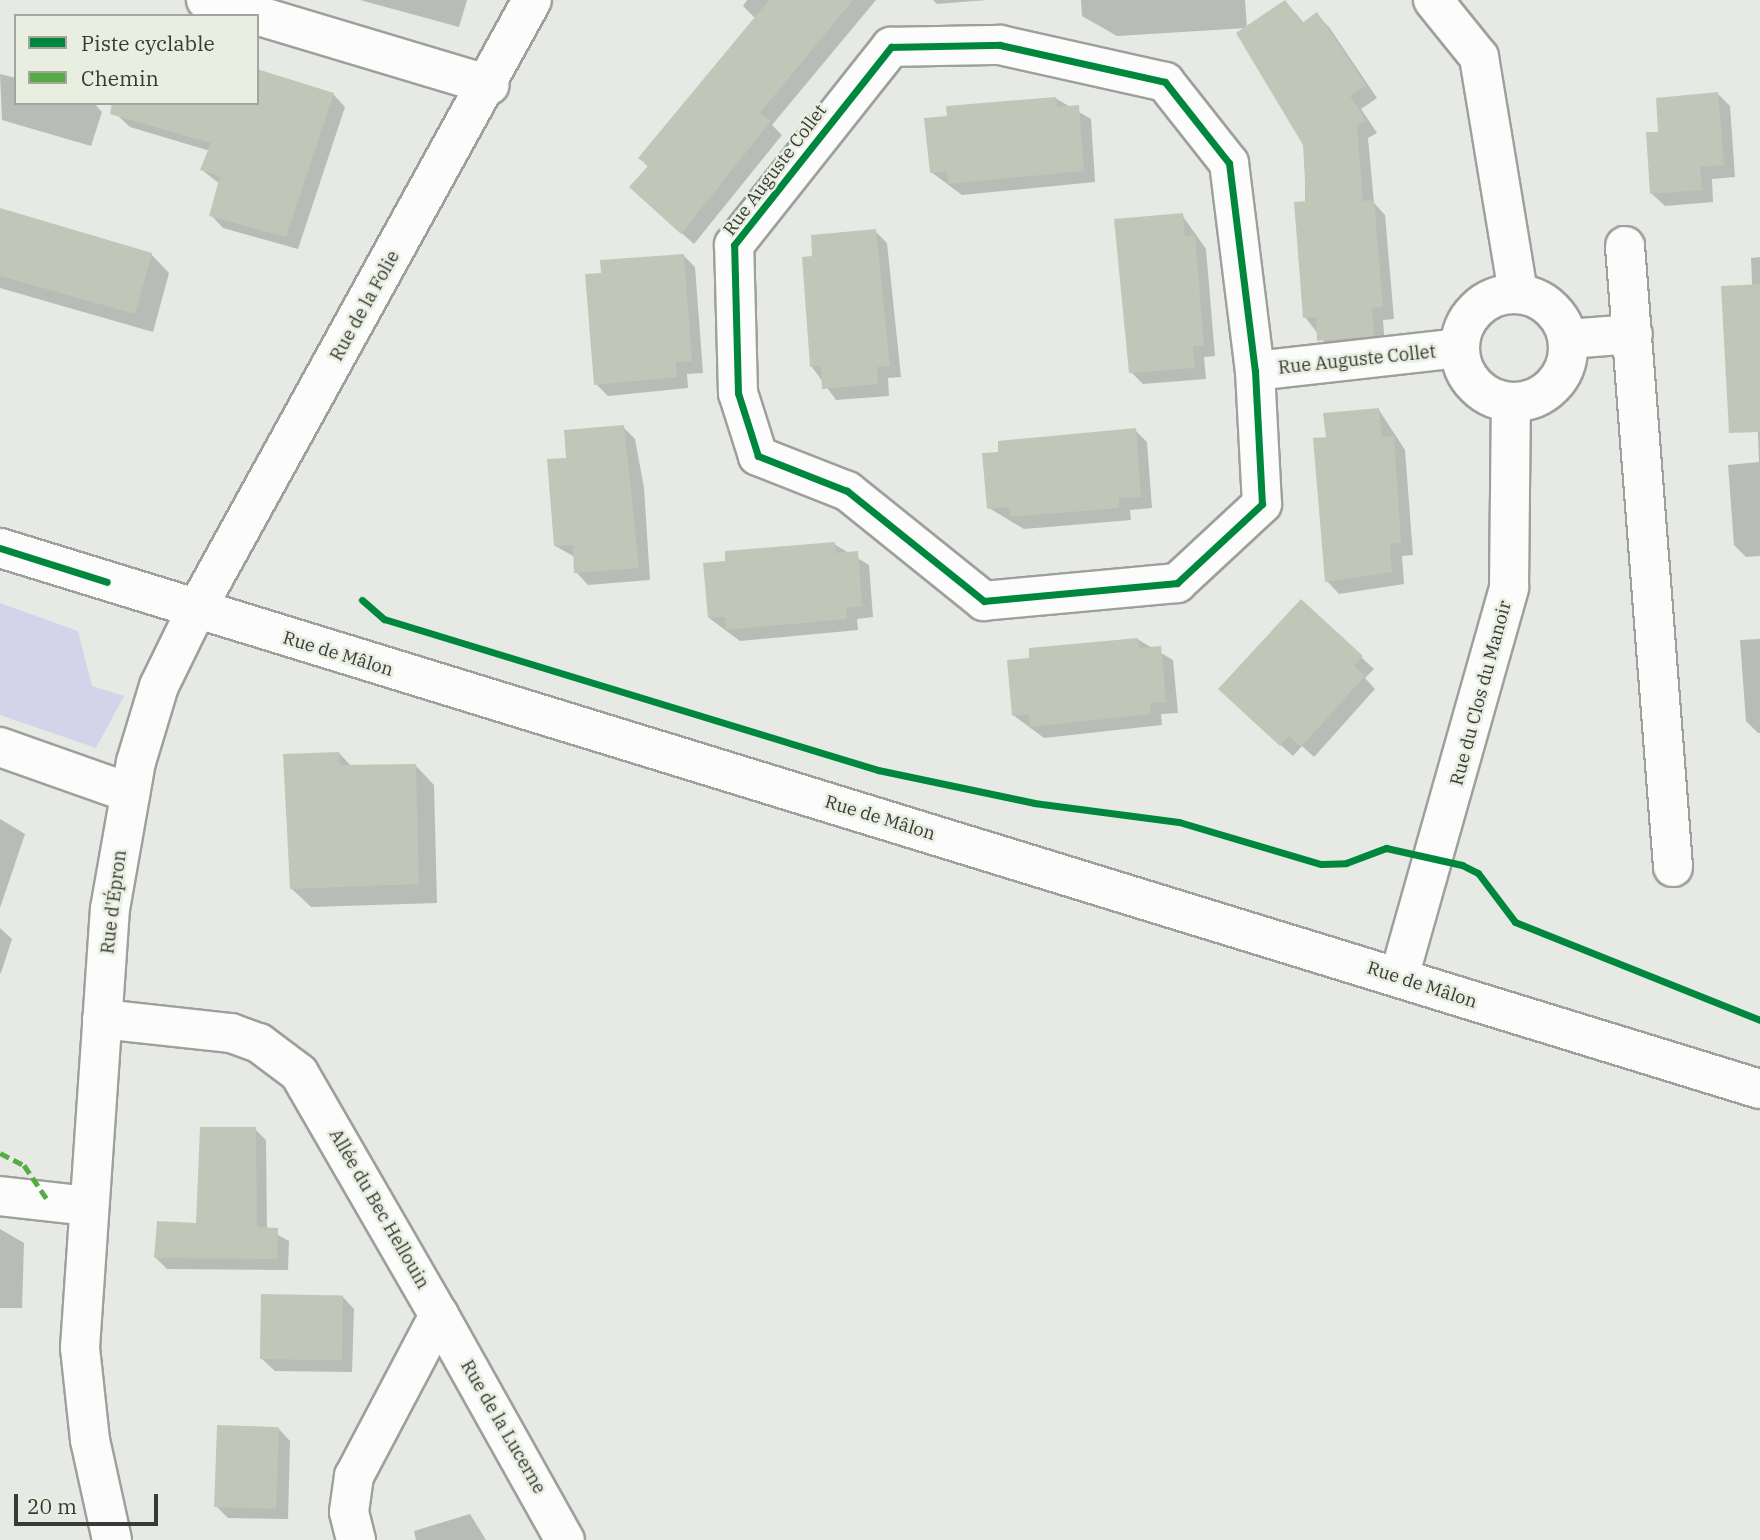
<!DOCTYPE html>
<html>
<head>
<meta charset="utf-8">
<style>
  body { margin:0 }
  #map { position:relative; width:1760px; height:1540px; overflow:hidden; background:#e7eae4; font-family:"IBM Plex Serif",serif }
  div>[style] { position:absolute }
  [style*='--x'] { left:calc(var(--x)*1px); top:calc(var(--y)*1px); width:calc(var(--w)*1px); rotate:calc(var(--a)*1deg) }
  .green>* { inset:0; background:#d5d3ea }
  .shadow>* { inset:0; background:#0003 }
  .building>* { inset:0; background:#c1c7b8; transform-origin:0 0 }
  .roads { filter:drop-shadow(2px 0 #9da09b) drop-shadow(-2px 0 #9da09b) drop-shadow(0 2px #9da09b) drop-shadow(0 -2px #9da09b) }
  .minor>* { height:38px; margin:-19px; padding:0 19px; transform-origin:19px; border-radius:19px; background:#fbfcfb }
  .minor>.ring { margin:-19px; padding:0; box-sizing:content-box; background:none; border:38px solid #fbfcfb; border-radius:50% }
  .major>* { height:38px; margin:-19px; padding:0 19px; transform-origin:19px; border-radius:19px; background:#fbfcfb }
  .quiet>* { height:5px; margin-top:-2.5px; transform-origin:0; background:repeating-linear-gradient(90deg,#55ac45 0 10px,transparent 0 15px) }
  .cycleway>* { height:7px; margin:-3.5px; padding:0 3.5px; transform-origin:3.5px; border-radius:3.5px; background:#00873e }
  span { translate:-50% -50%; white-space:nowrap; text-align:center; line-height:1.15; -webkit-text-stroke:5px #e8eee0; paint-order:stroke }
  .street-label { font-size:18px; color:#383b35 }
  .legend { position:absolute; left:14px; top:14px; width:245px; height:91px; box-sizing:border-box; background:#e8eee0; border:2px solid #a2a69c; margin:0; padding:9px 12px; list-style:none; font-size:21px; color:#383b35 }
  .legend li { display:flex; align-items:center; gap:14px; height:35px }
  .legend b { width:35px; border:2px solid #a2a69c }
  .scale { position:absolute; left:14px; top:1494px; width:144px; height:32px; box-sizing:border-box; border:4px solid #383b35; border-top:0; padding-left:9px; font-size:21px; line-height:24px; white-space:nowrap; color:#383b35; -webkit-text-stroke:5px #e8eee0; paint-order:stroke }
</style>
</head>
<body>
<div id="map">
  <div class="green">
    <div style="clip-path:polygon(0 603px,78px 631px,92px 686px,124px 696px,96px 748px,0 715px)"></div>
  </div>
  <div class="shadow">
    <div style="clip-path:polygon(360px 0,467px 0,459px 27px)"></div>
    <div style="clip-path:polygon(747px 0,876px 0,772px 125px,782px 135px,694px 244px,644px 200px,649px 168px,640px 158px,756px 19px,743px 6px)"></div>
    <div style="clip-path:polygon(933px 0,987px 0,937px 4px)"></div>
    <div style="clip-path:polygon(1081px 0,1245px 0,1247px 28px,1286px 2px,1304px 23px,1317px 15px,1329px 27px,1377px 98px,1361px 109px,1377px 133px,1368px 138px,1374px 203px,1385px 215px,1394px 319px,1383px 320px,1385px 347px,1332px 352px,1305px 317px,1305px 144px,1247px 28px,1117px 36px,1082px 16px)"></div>
    <div style="clip-path:polygon(0 74px,16px 78px,16px 103px,94px 103px,102px 112px,91px 146px,2px 120px)"></div>
    <div style="clip-path:polygon(333px 94px,345px 107px,298px 249px,223px 228px,211px 215px,220px 184px,202px 170px,210px 151px,130px 127px,117px 115px)"></div>
    <div style="clip-path:polygon(1718px 94px,1730px 106px,1735px 177px,1712px 179px,1713px 202px,1665px 206px,1652px 194px,1659px 134px)"></div>
    <div style="clip-path:polygon(1055px 98px,1091px 119px,1095px 182px,962px 195px,931px 172px,949px 118px)"></div>
    <div style="clip-path:polygon(0 210px,151px 254px,169px 273px,153px 332px,0 288px)"></div>
    <div style="clip-path:polygon(1182px 215px,1206px 249px,1215px 356px,1204px 357px,1206px 379px,1143px 384px,1131px 372px)"></div>
    <div style="clip-path:polygon(875px 231px,887px 243px,901px 377px,888px 378px,889px 396px,836px 400px,812px 367px,814px 258px)"></div>
    <div style="clip-path:polygon(683px 255px,695px 267px,703px 373px,687px 374px,688px 388px,608px 396px,596px 384px,602px 275px)"></div>
    <div style="clip-path:polygon(1760px 257px,1760px 556px,1746px 557px,1734px 545px,1728px 465px,1759px 462px,1751px 258px)"></div>
    <div style="clip-path:polygon(1379px 410px,1405px 450px,1413px 555px,1402px 556px,1404px 584px,1339px 594px,1327px 581px,1328px 439px)"></div>
    <div style="clip-path:polygon(623px 427px,635px 439px,644px 488px,650px 580px,588px 585px,576px 572px,575px 557px,555px 546px,568px 460px)"></div>
    <div style="clip-path:polygon(1135px 430px,1147px 442px,1152px 508px,1130px 510px,1131px 520px,1024px 529px,989px 508px)"></div>
    <div style="clip-path:polygon(834px 544px,869px 565px,873px 617px,857px 619px,858px 630px,740px 641px,709px 618px)"></div>
    <div style="clip-path:polygon(1301px 601px,1374px 669px,1365px 678px,1375px 689px,1314px 757px,1302px 746px,1293px 756px,1232px 700px)"></div>
    <div style="clip-path:polygon(1137px 639px,1173px 660px,1178px 713px,1161px 714px,1162px 725px,1044px 738px,1013px 715px,1031px 660px)"></div>
    <div style="clip-path:polygon(1760px 639px,1760px 733px,1758px 733px,1746px 721px,1740px 640px)"></div>
    <div style="clip-path:polygon(339px 753px,352px 767px,416px 766px,434px 785px,437px 903px,311px 907px,292px 889px)"></div>
    <div style="clip-path:polygon(0 819px,25px 834px,0 908px)"></div>
    <div style="clip-path:polygon(0 928px,12px 939px,1px 973px,0 973px)"></div>
    <div style="clip-path:polygon(255px 1129px,266px 1140px,267px 1229px,289px 1241px,288px 1270px,167px 1269px,156px 1258px,198px 1225px)"></div>
    <div style="clip-path:polygon(0 1229px,24px 1243px,22px 1308px,0 1308px)"></div>
    <div style="clip-path:polygon(342px 1296px,354px 1309px,352px 1372px,275px 1371px,262px 1359px)"></div>
    <div style="clip-path:polygon(278px 1428px,290px 1441px,288px 1519px,228px 1518px,216px 1506px)"></div>
    <div style="clip-path:polygon(470px 1514px,486px 1540px,416px 1540px,414px 1531px)"></div>
  </div>
  <div class="building">
    <div style="clip-path:polygon(769px 0,853px 0,760px 113px,771px 121px,681px 234px,629px 187px,648px 166px,638px 158px)"></div>
    <div style="clip-path:polygon(1285px 0,1302px 23px,1317px 12px,1366px 85px,1350px 96px,1366px 120px,1357px 126px,1363px 201px,1374px 200px,1383px 307px,1372px 308px,1374px 336px,1317px 341px,1316px 317px,1303px 318px,1294px 202px,1306px 201px,1303px 145px,1236px 33px)"></div>
    <div style="clip-path:polygon(257px 69px,334px 93px,286px 237px,209px 216px,220px 176px,200px 170px,211px 143px,110px 114px,112px 103px,257px 103px)"></div>
    <div style="clip-path:polygon(1718px 92px,1724px 165px,1700px 167px,1702px 190px,1650px 194px,1646px 132px,1658px 132px,1656px 98px)"></div>
    <div style="clip-path:polygon(1056px 97px,1057px 107px,1079px 105px,1084px 171px,948px 184px,947px 172px,930px 173px,924px 118px,947px 116px,946px 106px)"></div>
    <div style="clip-path:polygon(0 208px,152px 253px,135px 314px,0 276px)"></div>
    <div style="clip-path:polygon(1183px 213px,1185px 236px,1195px 235px,1204px 345px,1193px 346px,1195px 368px,1129px 373px,1114px 219px)"></div>
    <div style="clip-path:polygon(876px 229px,890px 366px,877px 367px,878px 384px,822px 389px,821px 366px,810px 367px,802px 257px,812px 256px,811px 235px)"></div>
    <div style="clip-path:polygon(684px 254px,692px 361px,676px 362px,677px 377px,594px 385px,585px 274px,601px 273px,600px 260px)"></div>
    <div style="clip-path:polygon(1760px 284px,1760px 432px,1729px 433px,1721px 286px)"></div>
    <div style="clip-path:polygon(1379px 408px,1382px 437px,1394px 436px,1401px 543px,1390px 544px,1392px 572px,1325px 582px,1313px 438px,1326px 437px,1323px 413px)"></div>
    <div style="clip-path:polygon(624px 425px,639px 568px,574px 573px,573px 545px,554px 546px,547px 459px,566px 458px,564px 430px)"></div>
    <div style="clip-path:polygon(1136px 428px,1141px 497px,1119px 498px,1119px 508px,1010px 517px,1009px 507px,987px 509px,982px 453px,998px 452px,998px 441px)"></div>
    <div style="clip-path:polygon(835px 542px,836px 553px,858px 551px,862px 606px,846px 608px,847px 619px,726px 630px,725px 617px,708px 618px,703px 563px,725px 561px,725px 551px)"></div>
    <div style="clip-path:polygon(1301px 599px,1363px 656px,1354px 666px,1365px 676px,1301px 747px,1289px 736px,1280px 746px,1218px 689px)"></div>
    <div style="clip-path:polygon(1138px 638px,1139px 648px,1161px 646px,1166px 702px,1150px 703px,1151px 714px,1030px 727px,1029px 714px,1012px 716px,1007px 660px,1029px 658px,1029px 648px)"></div>
    <div style="clip-path:polygon(339px 752px,340px 765px,416px 764px,419px 884px,290px 889px,283px 754px)"></div>
    <div style="clip-path:polygon(200px 1127px,256px 1127px,257px 1227px,278px 1228px,277px 1259px,154px 1258px,157px 1221px,196px 1223px)"></div>
    <div style="left:261px;top:1294px;width:82px;height:65px;rotate:1deg"></div>
    <div style="left:217px;top:1425px;width:62px;height:82px;rotate:2deg"></div>
  </div>
  <div class="roads">
    <div class="minor">
      <div style="--x:206;--y:0;--w:296;--a:16.7"></div>
      <div style="--x:1433;--y:0;--w:73;--a:51.1"></div>
      <div style="--x:1479;--y:57;--w:239;--a:80.6"></div>
      <div style="--x:1000;--y:45;--w:169;--a:12.6"></div>
      <div style="--x:1165;--y:82;--w:103;--a:51.7"></div>
      <div style="--x:1229;--y:163;--w:210;--a:82.9"></div>
      <div style="--x:1255;--y:371;--w:133;--a:87"></div>
      <div style="--x:1262;--y:504;--w:116;--a:137.1"></div>
      <div style="--x:1177;--y:583;--w:194;--a:174.7"></div>
      <div style="--x:984;--y:601;--w:176;--a:-141.2"></div>
      <div style="--x:847;--y:491;--w:96;--a:-158.5"></div>
      <div style="--x:758;--y:456;--w:66;--a:-107.6"></div>
      <div style="--x:738;--y:393;--w:148;--a:-91.5"></div>
      <div style="--x:734;--y:245;--w:253;--a:-51.6"></div>
      <div style="--x:891;--y:47;--w:109;--a:-1.1"></div>
      <div style="--x:1625;--y:246;--w:623;--a:85.58"></div>
      <div class="ring" style="left:1460px;top:294px;width:70px;height:70px"></div>
      <div style="--x:1568;--y:339;--w:65;--a:-4.4"></div>
      <div style="--x:1255;--y:371;--w:206;--a:-6.4"></div>
      <div style="--x:0;--y:747;--w:138;--a:19.5"></div>
      <div style="--x:1399;--y:977;--w:405;--a:-74.2"></div>
      <div style="--x:1509;--y:587;--w:185;--a:-89.4"></div>
      <div style="--x:102;--y:1019;--w:130;--a:6.2"></div>
      <div style="--x:231;--y:1033;--w:30;--a:20"></div>
      <div style="--x:259;--y:1043;--w:50;--a:36.9"></div>
      <div style="--x:299;--y:1073;--w:280;--a:60"></div>
      <div style="--x:439;--y:1315;--w:182;--a:117.8"></div>
      <div style="--x:354;--y:1476;--w:36;--a:98"></div>
      <div style="--x:349;--y:1512;--w:29;--a:76"></div>
      <div style="--x:0;--y:1196;--w:89;--a:6.5"></div>
      <div style="--x:439;--y:1315;--w:258;--a:60.8"></div>
      <div style="--x:112;--y:1540;--w:102;--a:-102.4"></div>
      <div style="--x:90;--y:1440;--w:93;--a:-96.2"></div>
      <div style="--x:80;--y:1348;--w:440;--a:-86.1"></div>
      <div style="--x:110;--y:909;--w:149;--a:-80"></div>
      <div style="--x:136;--y:762;--w:79;--a:-73.2"></div>
      <div style="--x:159;--y:686;--w:85;--a:-64"></div>
      <div style="--x:196;--y:610;--w:696;--a:-61.15"></div>
    </div>
    <div class="major">
      <div style="--x:0;--y:548;--w:1841;--a:17.09"></div>
    </div>
  </div>
  <div class="quiet">
    <div style="--x:0;--y:1153;--w:27;--a:27"></div>
    <div style="--x:24;--y:1165;--w:45;--a:56"></div>
  </div>
  <div class="cycleway">
    <div style="--x:1000;--y:45;--w:169;--a:12.6"></div>
    <div style="--x:1165;--y:82;--w:103;--a:51.7"></div>
    <div style="--x:1229;--y:163;--w:210;--a:82.9"></div>
    <div style="--x:1255;--y:371;--w:133;--a:87"></div>
    <div style="--x:1262;--y:504;--w:116;--a:137.1"></div>
    <div style="--x:1177;--y:583;--w:194;--a:174.7"></div>
    <div style="--x:984;--y:601;--w:176;--a:-141.2"></div>
    <div style="--x:847;--y:491;--w:96;--a:-158.5"></div>
    <div style="--x:758;--y:456;--w:66;--a:-107.6"></div>
    <div style="--x:738;--y:393;--w:148;--a:-91.5"></div>
    <div style="--x:734;--y:245;--w:253;--a:-51.6"></div>
    <div style="--x:891;--y:47;--w:109;--a:-1.1"></div>
    <div style="--x:0;--y:548;--w:112;--a:17.6"></div>
    <div style="--x:362;--y:600;--w:29;--a:41"></div>
    <div style="--x:384;--y:619;--w:517;--a:17"></div>
    <div style="--x:878;--y:770;--w:159;--a:11.9"></div>
    <div style="--x:1034;--y:803;--w:146;--a:7.5"></div>
    <div style="--x:1179;--y:822;--w:148;--a:16.5"></div>
    <div style="--x:1321;--y:864;--w:25;--a:-2"></div>
    <div style="--x:1346;--y:863;--w:43;--a:-20.6"></div>
    <div style="--x:1386;--y:848;--w:78;--a:12.6"></div>
    <div style="--x:1462;--y:865;--w:18;--a:27"></div>
    <div style="--x:1478;--y:873;--w:61;--a:52.9"></div>
    <div style="--x:1515;--y:922;--w:264;--a:21.8"></div>
  </div>
  <div class="street-label">
    <span style="left:775px;top:170px;rotate:-53deg">Rue Auguste Collet</span>
    <span style="left:365px;top:306px;rotate:-61deg">Rue de la Folie</span>
    <span style="left:1357px;top:360px;rotate:-6deg">Rue Auguste Collet</span>
    <span style="left:338px;top:654px;rotate:17deg">Rue de Mâlon</span>
    <span style="left:1481px;top:693px;rotate:-75deg">Rue du Clos du Manoir</span>
    <span style="left:880px;top:818px;rotate:17deg">Rue de Mâlon</span>
    <span style="left:114px;top:902px;rotate:-83deg">Rue d'Épron</span>
    <span style="left:1422px;top:985px;rotate:18deg">Rue de Mâlon</span>
    <span style="left:379px;top:1209px;rotate:60deg">Allée du Bec Hellouin</span>
    <span style="left:503px;top:1427px;rotate:60deg">Rue de la Lucerne</span>
  </div>
  <ul class="legend">
  <li><b style="height:9px;background:#00873e"></b>Piste cyclable</li>
  <li><b style="height:9px;background:#55ac45"></b>Chemin</li>
  </ul>
  <div class="scale">20 m</div>
</div>
</body>
</html>
